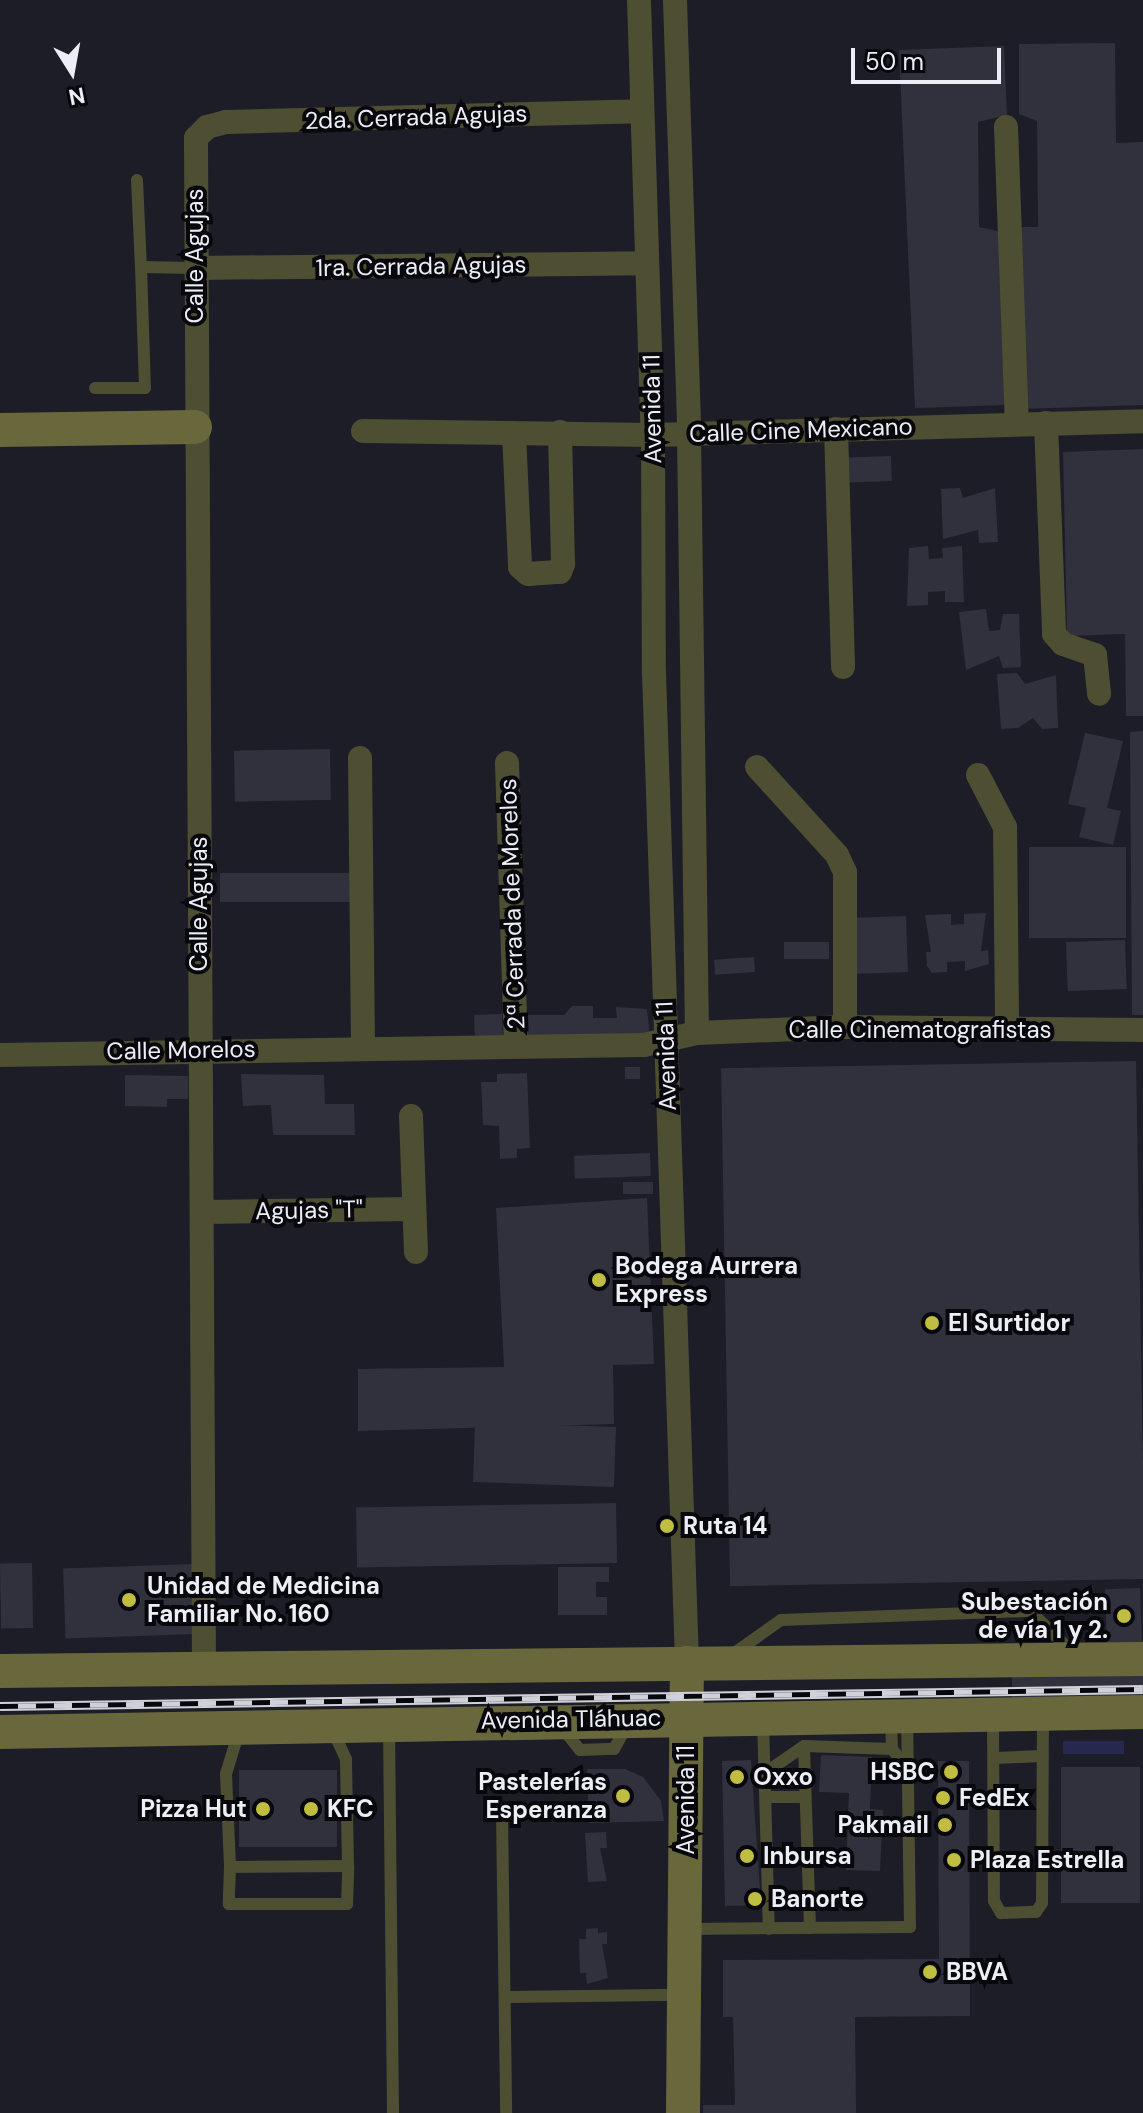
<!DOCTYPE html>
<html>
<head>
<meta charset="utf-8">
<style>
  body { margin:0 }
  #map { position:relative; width:1143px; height:2113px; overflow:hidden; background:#1c1d27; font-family:"DM Sans",sans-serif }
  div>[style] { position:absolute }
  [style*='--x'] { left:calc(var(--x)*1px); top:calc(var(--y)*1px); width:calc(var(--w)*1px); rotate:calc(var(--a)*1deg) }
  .green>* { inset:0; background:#272850; transform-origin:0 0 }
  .building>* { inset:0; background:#30313c; transform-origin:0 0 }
  .lane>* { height:12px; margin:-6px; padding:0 6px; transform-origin:6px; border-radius:6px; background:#4d4e32 }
  .street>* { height:24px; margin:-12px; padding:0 12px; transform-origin:12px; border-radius:12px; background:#4d4e32 }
  .secondary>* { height:34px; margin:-17px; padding:0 17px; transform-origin:17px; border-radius:17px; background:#68683c }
  .rail>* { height:9px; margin-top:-4.5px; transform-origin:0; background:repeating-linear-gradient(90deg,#07070c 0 18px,#d0d1d8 0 36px); box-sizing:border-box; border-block:2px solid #d0d1d8 }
  .dots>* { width:22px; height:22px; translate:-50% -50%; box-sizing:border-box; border:4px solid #07070c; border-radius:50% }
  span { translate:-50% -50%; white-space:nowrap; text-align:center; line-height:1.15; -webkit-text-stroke:8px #07070c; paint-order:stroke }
  .street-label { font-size:24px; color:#edeef5 }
  .poi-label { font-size:24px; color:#edeef5; font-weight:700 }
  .left { translate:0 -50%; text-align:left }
  .right { translate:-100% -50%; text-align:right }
  .north { position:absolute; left:32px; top:32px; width:80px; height:80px; -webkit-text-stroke:6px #07070c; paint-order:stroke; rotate:169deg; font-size:22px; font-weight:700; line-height:32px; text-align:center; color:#edeef5 }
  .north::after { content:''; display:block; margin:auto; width:28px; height:36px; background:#edeef5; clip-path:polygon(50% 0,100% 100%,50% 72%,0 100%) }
  .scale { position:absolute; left:851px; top:48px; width:150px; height:36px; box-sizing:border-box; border:4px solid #edeef5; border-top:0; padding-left:10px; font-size:24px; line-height:28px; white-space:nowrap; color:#edeef5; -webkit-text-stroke:6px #07070c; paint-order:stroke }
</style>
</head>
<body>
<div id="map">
  <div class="green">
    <div style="left:1063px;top:1741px;width:61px;height:13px"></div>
  </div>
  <div class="building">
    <div style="clip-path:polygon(1115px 43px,1116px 143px,1143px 142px,1143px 405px,1020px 409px,1017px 227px,1038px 227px,1037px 121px,1019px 114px,1019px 44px)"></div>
    <div style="clip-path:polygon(1004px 46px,1007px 115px,978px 122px,979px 227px,1001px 232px,1006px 405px,915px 408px,899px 50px)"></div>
    <div style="clip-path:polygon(1143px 449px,1143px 716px,1126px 716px,1125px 634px,1067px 636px,1063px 452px)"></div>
    <div style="left:891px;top:456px;width:25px;height:44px;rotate:88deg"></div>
    <div style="clip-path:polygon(960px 488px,963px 498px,995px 488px,998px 542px,979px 543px,978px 530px,943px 539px,941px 489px)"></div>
    <div style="clip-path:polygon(928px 546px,929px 559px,943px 558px,942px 548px,962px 546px,964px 602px,945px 602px,945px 591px,928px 592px,928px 605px,907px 606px,909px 548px)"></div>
    <div style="clip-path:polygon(986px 609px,989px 631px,1000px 630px,1003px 614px,1019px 614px,1021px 667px,1003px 668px,999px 656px,966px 670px,959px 612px)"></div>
    <div style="clip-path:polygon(1017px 673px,1025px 684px,1056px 675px,1058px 728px,1042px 729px,1033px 718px,1018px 728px,1001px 729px,997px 674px)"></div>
    <div style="clip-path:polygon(1143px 731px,1143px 1015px,1132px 1015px,1130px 732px)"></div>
    <div style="clip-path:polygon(1085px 733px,1123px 741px,1107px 808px,1121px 811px,1113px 845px,1079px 837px,1086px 808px,1068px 804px)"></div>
    <div style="left:330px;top:749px;width:51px;height:96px;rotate:89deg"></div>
    <div style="left:1029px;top:847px;width:97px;height:91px"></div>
    <div style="left:220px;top:873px;width:134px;height:29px"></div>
    <div style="clip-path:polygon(986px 913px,981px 951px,988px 950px,989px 964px,965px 971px,965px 961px,947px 962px,947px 972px,932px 973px,927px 966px,926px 952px,931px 952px,925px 915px,951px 914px,951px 925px,964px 924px,964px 914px)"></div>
    <div style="left:906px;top:916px;width:56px;height:57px;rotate:88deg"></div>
    <div style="left:1125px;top:940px;width:49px;height:59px;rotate:88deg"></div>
    <div style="left:829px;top:942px;width:17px;height:45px;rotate:90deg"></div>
    <div style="left:754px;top:957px;width:15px;height:40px;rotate:86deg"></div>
    <div style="clip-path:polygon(572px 1006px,593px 1006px,593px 1018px,617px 1018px,616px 1007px,647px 1009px,650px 1037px,525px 1039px,525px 1015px,564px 1015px)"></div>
    <div style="left:502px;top:1014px;width:27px;height:28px;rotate:88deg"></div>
    <div style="left:1136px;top:1061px;width:518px;height:415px;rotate:89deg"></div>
    <div style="left:625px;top:1067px;width:15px;height:12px"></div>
    <div style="clip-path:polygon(527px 1073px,530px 1148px,517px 1149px,517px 1158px,500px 1159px,499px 1126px,483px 1125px,481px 1082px,497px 1082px,497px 1074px)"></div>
    <div style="clip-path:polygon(241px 1074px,324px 1075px,325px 1104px,354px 1104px,355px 1135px,273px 1135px,271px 1105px,243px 1106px)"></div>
    <div style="clip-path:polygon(125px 1075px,188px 1076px,188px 1099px,167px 1099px,167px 1107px,125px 1106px)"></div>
    <div style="left:650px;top:1153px;width:23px;height:76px;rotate:88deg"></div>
    <div style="left:653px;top:1182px;width:12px;height:30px;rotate:90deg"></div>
    <div style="clip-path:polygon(647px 1198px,654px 1364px,613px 1365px,614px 1424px,358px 1431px,358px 1369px,504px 1367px,496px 1208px)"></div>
    <div style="left:616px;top:1427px;width:60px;height:141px;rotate:92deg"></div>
    <div style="left:616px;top:1503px;width:60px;height:260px;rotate:89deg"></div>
    <div style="left:32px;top:1563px;width:65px;height:32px;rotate:89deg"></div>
    <div style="left:194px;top:1564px;width:70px;height:131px;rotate:88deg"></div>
    <div style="clip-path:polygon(558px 1567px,609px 1567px,609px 1582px,596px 1582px,596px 1597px,607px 1597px,607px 1615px,558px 1615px)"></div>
    <div style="left:1140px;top:1588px;width:56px;height:35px;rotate:88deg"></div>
    <div style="left:1143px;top:1665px;width:45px;height:131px;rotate:90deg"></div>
    <div style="clip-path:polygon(821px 1755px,872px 1757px,870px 1809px,883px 1810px,880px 1871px,846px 1870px,849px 1793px,819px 1792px)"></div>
    <div style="clip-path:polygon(751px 1760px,761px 1905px,725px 1906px,722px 1761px)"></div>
    <div style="clip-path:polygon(938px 1761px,969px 1761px,970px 2016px,855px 2017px,856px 2113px,703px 2113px,703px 2105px,735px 2105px,733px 2017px,723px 2017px,723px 1960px,939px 1959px)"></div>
    <div style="left:1140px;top:1767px;width:136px;height:79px;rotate:90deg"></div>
    <div style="clip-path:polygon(587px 1769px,625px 1769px,643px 1777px,661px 1801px,664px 1821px,589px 1823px)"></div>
    <div style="left:239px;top:1770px;width:98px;height:77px"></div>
    <div style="clip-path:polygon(606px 1832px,607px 1848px,600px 1848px,607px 1881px,588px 1882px,585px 1833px)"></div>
    <div style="clip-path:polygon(598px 1928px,598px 1933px,607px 1932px,607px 1944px,602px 1944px,608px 1978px,587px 1984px,586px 1973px,580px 1973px,579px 1939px,586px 1939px,586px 1929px)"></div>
  </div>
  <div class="lane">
    <div style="--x:137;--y:180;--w:87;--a:87.4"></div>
    <div style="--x:141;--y:267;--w:54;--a:1.1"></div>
    <div style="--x:95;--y:388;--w:50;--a:0"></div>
    <div style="--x:145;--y:388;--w:121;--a:-91.9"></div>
    <div style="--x:733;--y:1654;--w:59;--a:-35.3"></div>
    <div style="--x:781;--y:1620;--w:249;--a:-2.1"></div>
    <div style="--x:1030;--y:1611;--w:62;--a:44.3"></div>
    <div style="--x:891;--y:1719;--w:30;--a:88"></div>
    <div style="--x:892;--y:1749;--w:27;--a:51"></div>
    <div style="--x:993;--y:1719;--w:182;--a:89.7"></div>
    <div style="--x:994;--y:1901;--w:14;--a:60"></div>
    <div style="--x:1001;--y:1913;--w:35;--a:-2"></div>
    <div style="--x:1036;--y:1912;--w:11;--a:-56"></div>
    <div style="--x:1042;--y:1903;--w:187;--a:-89.7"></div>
    <div style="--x:763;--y:1720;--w:209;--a:88.4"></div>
    <div style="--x:389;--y:1728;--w:385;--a:89.4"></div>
    <div style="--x:563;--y:1729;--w:27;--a:51"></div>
    <div style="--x:580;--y:1750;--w:34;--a:-2"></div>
    <div style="--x:614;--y:1749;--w:25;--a:-61"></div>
    <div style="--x:239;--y:1731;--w:45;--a:106.8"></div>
    <div style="--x:226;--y:1774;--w:93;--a:87.5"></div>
    <div style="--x:230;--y:1867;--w:118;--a:-0.5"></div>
    <div style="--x:348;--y:1866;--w:107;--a:-91.1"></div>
    <div style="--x:346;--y:1759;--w:31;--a:-115"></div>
    <div style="--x:996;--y:1758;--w:46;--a:-2.5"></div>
    <div style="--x:765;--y:1773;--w:47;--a:-34.7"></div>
    <div style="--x:766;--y:1797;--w:39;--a:0"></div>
    <div style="--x:502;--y:1814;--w:299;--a:89.2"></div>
    <div style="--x:230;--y:1867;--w:37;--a:92"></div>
    <div style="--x:229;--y:1904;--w:118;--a:0"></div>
    <div style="--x:347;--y:1904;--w:38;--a:-88"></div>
    <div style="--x:810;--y:1928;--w:182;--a:-91.9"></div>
    <div style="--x:804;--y:1746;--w:88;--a:2"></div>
    <div style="--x:686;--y:1929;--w:224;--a:-0.5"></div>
    <div style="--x:910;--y:1927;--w:209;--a:-90.8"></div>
    <div style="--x:505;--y:1997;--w:176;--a:-0.7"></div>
  </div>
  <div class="street">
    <div style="--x:639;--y:0;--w:435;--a:88.2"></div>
    <div style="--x:653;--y:435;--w:238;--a:89.8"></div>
    <div style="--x:654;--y:673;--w:991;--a:88.09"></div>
    <div style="--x:675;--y:0;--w:433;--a:88.1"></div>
    <div style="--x:689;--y:433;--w:600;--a:89.24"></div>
    <div style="--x:1006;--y:127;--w:297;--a:87.9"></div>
    <div style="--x:195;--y:268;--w:452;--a:-0.6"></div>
    <div style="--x:1046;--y:423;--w:211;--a:87.8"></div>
    <div style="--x:1054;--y:634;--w:13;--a:48"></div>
    <div style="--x:1063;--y:644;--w:34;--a:19"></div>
    <div style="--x:1095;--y:655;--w:39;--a:84"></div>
    <div style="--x:836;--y:429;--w:238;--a:88.3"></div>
    <div style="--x:363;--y:431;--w:290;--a:0.8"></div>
    <div style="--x:653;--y:435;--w:490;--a:-1.6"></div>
    <div style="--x:514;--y:433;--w:134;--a:87.4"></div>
    <div style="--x:520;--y:567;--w:11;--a:41"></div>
    <div style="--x:528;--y:574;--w:32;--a:-4"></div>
    <div style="--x:560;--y:572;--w:9;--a:-69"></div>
    <div style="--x:563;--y:564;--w:132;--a:-91.3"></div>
    <div style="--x:360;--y:758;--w:290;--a:89.4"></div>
    <div style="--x:507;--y:763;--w:282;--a:88.2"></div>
    <div style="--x:757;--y:767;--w:119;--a:47.7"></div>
    <div style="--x:837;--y:855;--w:19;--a:65"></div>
    <div style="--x:845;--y:872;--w:155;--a:90"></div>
    <div style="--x:978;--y:775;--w:59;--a:62.6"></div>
    <div style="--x:1005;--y:827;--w:202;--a:89.4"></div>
    <div style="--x:0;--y:1055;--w:644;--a:-0.89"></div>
    <div style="--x:644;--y:1045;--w:54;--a:-12.8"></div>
    <div style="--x:697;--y:1033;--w:148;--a:-2.3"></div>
    <div style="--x:845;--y:1027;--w:298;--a:0.6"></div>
    <div style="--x:411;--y:1116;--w:136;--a:87.9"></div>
    <div style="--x:203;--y:1212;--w:211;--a:-0.8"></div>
    <div style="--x:204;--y:1670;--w:1532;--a:-90.3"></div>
    <div style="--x:196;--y:138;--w:16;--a:-45"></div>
    <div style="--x:207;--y:127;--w:20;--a:-15"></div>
    <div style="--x:226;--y:122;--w:415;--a:-1.5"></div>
  </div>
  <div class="secondary">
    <div style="--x:0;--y:430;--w:195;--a:-0.9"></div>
    <div style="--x:0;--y:1671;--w:1143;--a:-0.6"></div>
    <div style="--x:0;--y:1732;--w:1143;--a:-1"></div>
    <div style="--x:683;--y:2113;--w:450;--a:-89.5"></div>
  </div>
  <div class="rail">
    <div style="--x:0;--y:1706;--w:1143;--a:-0.85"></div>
  </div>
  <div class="dots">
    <div style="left:599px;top:1280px;background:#c0be41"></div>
    <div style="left:932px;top:1323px;background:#c0be41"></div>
    <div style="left:667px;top:1526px;background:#c0be41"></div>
    <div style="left:129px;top:1600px;background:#c0be41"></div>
    <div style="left:1124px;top:1616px;background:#c0be41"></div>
    <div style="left:951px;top:1772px;background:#c0be41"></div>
    <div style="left:737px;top:1777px;background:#c0be41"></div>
    <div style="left:623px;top:1796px;background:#c0be41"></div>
    <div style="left:943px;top:1798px;background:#c0be41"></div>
    <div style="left:263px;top:1809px;background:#c0be41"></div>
    <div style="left:311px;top:1809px;background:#c0be41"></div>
    <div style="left:945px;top:1825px;background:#c0be41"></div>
    <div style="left:747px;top:1856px;background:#c0be41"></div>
    <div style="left:954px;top:1860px;background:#c0be41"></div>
    <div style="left:755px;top:1899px;background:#c0be41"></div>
    <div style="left:930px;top:1972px;background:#c0be41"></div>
  </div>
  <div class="street-label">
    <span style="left:416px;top:117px;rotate:-2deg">2da. Cerrada Agujas</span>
    <span style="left:195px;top:256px;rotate:-90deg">Calle Agujas</span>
    <span style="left:421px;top:266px;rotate:-1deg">1ra. Cerrada Agujas</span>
    <span style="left:652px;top:409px;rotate:-91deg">Avenida 11</span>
    <span style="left:801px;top:430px;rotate:-2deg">Calle Cine Mexicano</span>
    <span style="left:199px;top:904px;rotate:-90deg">Calle Agujas</span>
    <span style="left:512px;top:904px;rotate:-92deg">2ª Cerrada de Morelos</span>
    <span style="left:920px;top:1030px">Calle Cinematografistas</span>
    <span style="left:181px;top:1050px;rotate:-1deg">Calle Morelos</span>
    <span style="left:666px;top:1056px;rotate:-92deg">Avenida 11</span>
    <span style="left:309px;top:1210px;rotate:-1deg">Agujas "T"</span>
    <span style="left:571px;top:1719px;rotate:-1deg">Avenida Tláhuac</span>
    <span style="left:686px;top:1800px;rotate:-90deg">Avenida 11</span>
  </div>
  <div class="poi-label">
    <span class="left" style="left:615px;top:1280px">Bodega Aurrera<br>Express</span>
    <span class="left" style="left:948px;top:1323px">El Surtidor</span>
    <span class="left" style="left:683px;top:1526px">Ruta 14</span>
    <span class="left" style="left:147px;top:1600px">Unidad de Medicina<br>Familiar No. 160</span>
    <span class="right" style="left:1108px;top:1616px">Subestación<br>de vía 1 y 2.</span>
    <span class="right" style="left:935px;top:1772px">HSBC</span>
    <span class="left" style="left:753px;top:1777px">Oxxo</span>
    <span class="right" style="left:607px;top:1796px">Pastelerías<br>Esperanza</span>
    <span class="left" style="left:959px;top:1798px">FedEx</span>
    <span class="right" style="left:247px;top:1809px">Pizza Hut</span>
    <span class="left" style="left:327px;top:1809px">KFC</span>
    <span class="right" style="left:929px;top:1825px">Pakmail</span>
    <span class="left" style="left:763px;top:1856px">Inbursa</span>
    <span class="left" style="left:970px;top:1860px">Plaza Estrella</span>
    <span class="left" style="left:771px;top:1899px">Banorte</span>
    <span class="left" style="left:946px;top:1972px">BBVA</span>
  </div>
  <div class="north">N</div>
  <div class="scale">50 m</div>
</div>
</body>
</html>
